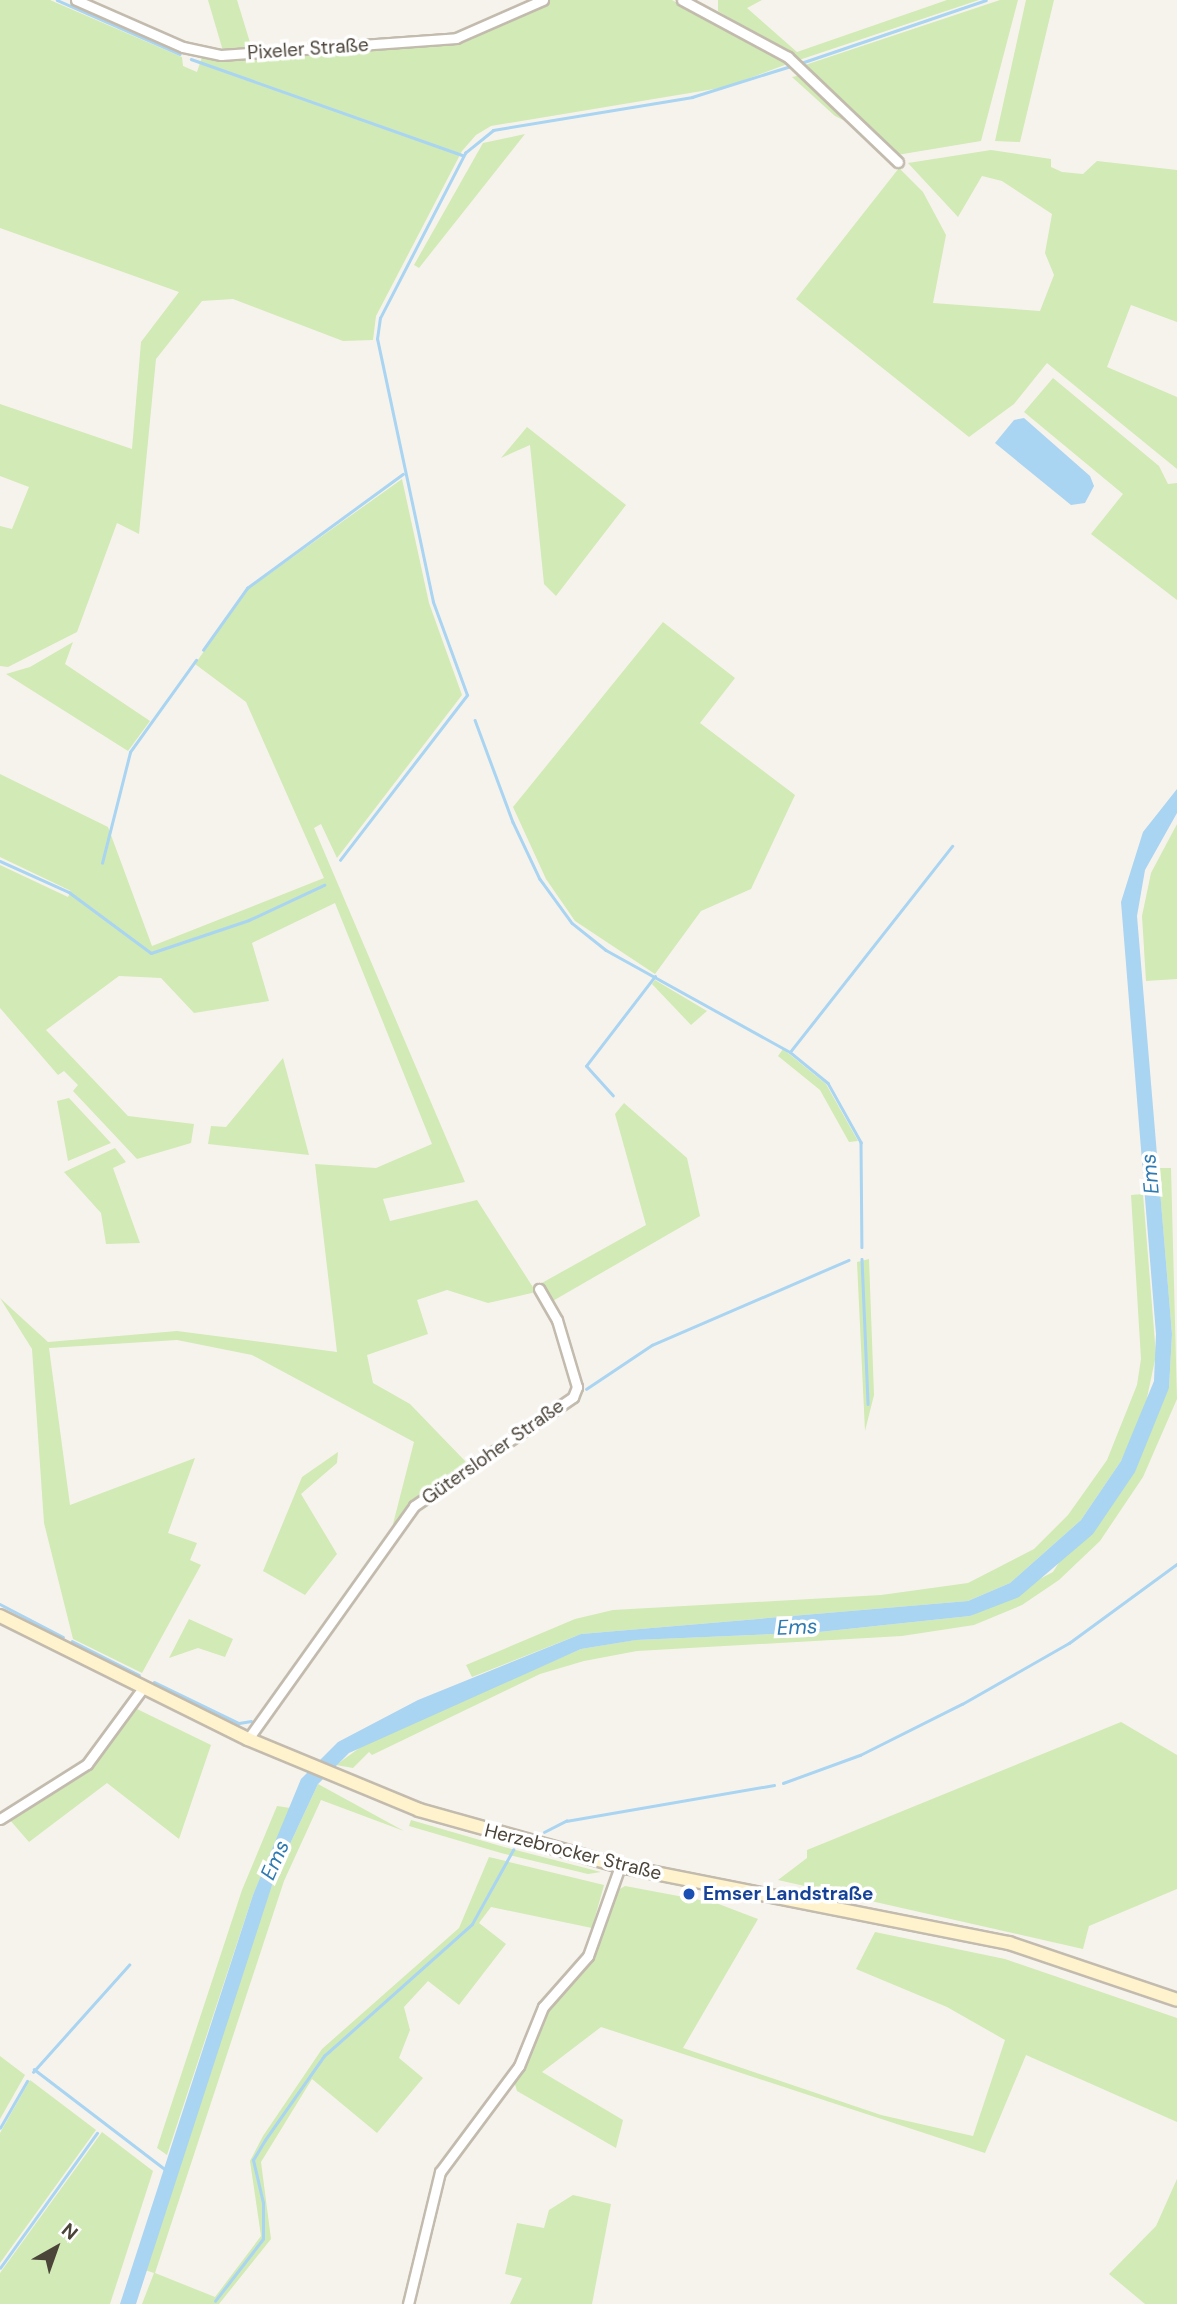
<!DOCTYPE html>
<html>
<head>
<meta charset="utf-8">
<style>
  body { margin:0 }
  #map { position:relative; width:1177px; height:2304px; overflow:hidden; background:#f6f3ec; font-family:"DM Sans",sans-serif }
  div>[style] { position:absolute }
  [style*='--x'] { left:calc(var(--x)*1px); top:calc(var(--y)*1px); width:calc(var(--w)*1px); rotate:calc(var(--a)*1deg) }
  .green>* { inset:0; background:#d2eab5 }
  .water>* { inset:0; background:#a9d4f2 }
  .stream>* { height:2.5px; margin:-1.25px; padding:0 1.25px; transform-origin:1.25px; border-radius:1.25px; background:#a9d4f2 }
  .roads { filter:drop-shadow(2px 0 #c2bbae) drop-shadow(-2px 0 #c2bbae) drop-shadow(0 2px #c2bbae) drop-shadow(0 -2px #c2bbae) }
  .street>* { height:9px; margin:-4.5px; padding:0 4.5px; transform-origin:4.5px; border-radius:4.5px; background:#fff }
  .secondary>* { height:12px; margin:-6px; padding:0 6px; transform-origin:6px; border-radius:6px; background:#fff3cd }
  .dots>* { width:19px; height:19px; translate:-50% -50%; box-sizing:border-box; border:4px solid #fff; border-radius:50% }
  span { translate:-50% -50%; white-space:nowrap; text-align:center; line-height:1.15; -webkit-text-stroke:7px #fff; paint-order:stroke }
  .street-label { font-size:19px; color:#4b4439 }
  .transit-label { font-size:19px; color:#164399; font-weight:700 }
  .left { translate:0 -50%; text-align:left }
  .water-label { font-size:21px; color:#2e7ab2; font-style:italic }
  .north { position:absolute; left:21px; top:2213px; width:70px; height:70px; -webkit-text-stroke:5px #fff; paint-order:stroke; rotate:40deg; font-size:19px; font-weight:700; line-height:28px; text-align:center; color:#4b4439 }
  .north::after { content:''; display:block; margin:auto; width:24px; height:32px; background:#4b4439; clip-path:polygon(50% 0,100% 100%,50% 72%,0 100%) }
</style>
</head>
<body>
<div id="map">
  <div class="green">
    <div style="clip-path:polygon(0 0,50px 0,182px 57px,183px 66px,197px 72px,202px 57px,223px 60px,457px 40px,549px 0,672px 0,790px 63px,726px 87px,491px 126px,476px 135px,462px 151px,376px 316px,373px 340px,343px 341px,233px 299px,202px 301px,156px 359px,139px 534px,117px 523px,77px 632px,8px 667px,0 666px,0 526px,12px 529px,29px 487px,0 476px,0 404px,132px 449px,141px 342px,179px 292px,0 228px)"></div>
    <div style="clip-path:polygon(208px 0,237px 0,252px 49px,223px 51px)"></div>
    <div style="clip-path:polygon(718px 0,762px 0,747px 8px,797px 52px,947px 0,979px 0,799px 60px,718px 11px)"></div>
    <div style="clip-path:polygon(1000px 0,1018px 0,981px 141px,897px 155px,805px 65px)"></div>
    <div style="clip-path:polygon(1026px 0,1054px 0,1020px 142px,995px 141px)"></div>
    <div style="clip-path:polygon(802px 75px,853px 125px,835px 116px,792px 77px)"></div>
    <div style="clip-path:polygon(525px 134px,419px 268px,414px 265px,483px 143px)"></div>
    <div style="clip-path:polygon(991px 150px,1051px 159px,1051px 167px,1062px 172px,1083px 174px,1097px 161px,1177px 170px,1177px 322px,1131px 305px,1107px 367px,1177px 397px,1177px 469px,1047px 363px,1014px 404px,969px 437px,796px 299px,899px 168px,923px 192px,946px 235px,933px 303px,1040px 311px,1054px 275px,1045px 253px,1052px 214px,1002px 181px,982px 176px,958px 217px,908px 163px)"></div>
    <div style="clip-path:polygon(1053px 378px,1159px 466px,1168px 484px,1177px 483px,1177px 600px,1091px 534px,1123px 494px,1024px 412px)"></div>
    <div style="clip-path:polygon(527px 427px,626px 505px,556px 596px,544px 584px,530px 445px,501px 458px)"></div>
    <div style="clip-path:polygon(402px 479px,429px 603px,462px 695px,337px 858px,321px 824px,314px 828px,465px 1182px,383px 1199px,390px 1221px,477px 1200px,536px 1292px,488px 1303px,447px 1290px,417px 1300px,428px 1334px,367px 1355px,373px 1383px,410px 1404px,466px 1462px,410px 1504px,392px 1528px,414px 1442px,252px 1355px,177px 1340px,49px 1348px,70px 1505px,195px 1458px,168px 1533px,197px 1543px,190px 1560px,201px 1565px,142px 1673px,73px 1639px,44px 1523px,32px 1349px,0 1298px,48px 1342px,177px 1331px,337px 1352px,315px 1164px,376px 1168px,432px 1144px,335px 903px,252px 943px,269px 1001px,194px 1013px,161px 978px,119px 976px,46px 1030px,128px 1116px,194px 1124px,191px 1143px,137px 1159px,73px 1091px,78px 1085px,64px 1071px,58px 1075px,0 1008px,0 865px,68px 897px,71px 891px,0 857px,0 774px,108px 827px,152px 946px,324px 878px,246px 702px,195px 664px,248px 589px)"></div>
    <div style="clip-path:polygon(663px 622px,735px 678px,700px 723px,795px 795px,751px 889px,701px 911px,655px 974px,575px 921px,546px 879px,513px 807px)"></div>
    <div style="clip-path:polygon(73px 642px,65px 664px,150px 721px,128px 751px,6px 674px,30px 667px)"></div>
    <div style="clip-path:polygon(1177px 824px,1177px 979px,1146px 981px,1142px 916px,1151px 873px)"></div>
    <div style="clip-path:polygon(655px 980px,707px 1011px,691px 1025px,652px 984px)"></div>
    <div style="clip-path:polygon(783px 1049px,826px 1084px,858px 1141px,849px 1142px,820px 1090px,778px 1056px)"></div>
    <div style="clip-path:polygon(283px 1058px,309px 1155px,208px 1144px,211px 1126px,226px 1127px)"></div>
    <div style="clip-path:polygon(69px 1098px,111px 1143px,68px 1161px,57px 1101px)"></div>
    <div style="clip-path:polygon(624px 1103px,687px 1158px,700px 1216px,551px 1302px,540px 1284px,646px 1225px,615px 1114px)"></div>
    <div style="clip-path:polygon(115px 1148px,126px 1162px,113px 1168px,140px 1243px,106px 1244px,101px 1213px,64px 1172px)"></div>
    <div style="clip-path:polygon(1158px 1168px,1171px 1168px,1177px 1399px,1143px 1477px,1100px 1541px,1059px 1580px,1022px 1605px,974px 1625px,902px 1636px,637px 1651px,584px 1661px,540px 1674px,372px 1755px,369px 1752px,353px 1768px,336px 1765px,369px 1741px,581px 1649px,635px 1640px,819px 1632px,970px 1616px,1053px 1572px,1169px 1388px,1172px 1334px)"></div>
    <div style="clip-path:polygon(1143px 1194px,1156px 1355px,1144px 1412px,1121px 1461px,1081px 1520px,1010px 1583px,968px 1601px,581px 1634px,472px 1677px,466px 1665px,575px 1619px,613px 1610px,881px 1595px,968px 1583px,1034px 1549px,1068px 1515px,1107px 1460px,1137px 1385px,1141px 1359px,1131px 1195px)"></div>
    <div style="clip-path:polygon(869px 1259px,874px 1395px,865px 1431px,857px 1262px)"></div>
    <div style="clip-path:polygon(338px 1452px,337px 1463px,301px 1494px,337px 1554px,305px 1595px,263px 1571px,302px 1477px)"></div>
    <div style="clip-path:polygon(189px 1619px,233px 1639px,225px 1657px,198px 1648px,169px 1658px)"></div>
    <div style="clip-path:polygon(137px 1709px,211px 1745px,179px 1839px,107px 1783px,29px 1842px,9px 1819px,90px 1768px)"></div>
    <div style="clip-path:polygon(1121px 1722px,1177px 1755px,1177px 1889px,1089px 1926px,1083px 1949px,778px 1880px,807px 1858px,807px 1850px)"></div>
    <div style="clip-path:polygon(318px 1784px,404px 1831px,321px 1800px,284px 1881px,155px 2273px,215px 2297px,261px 2236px,250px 2161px,263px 2136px,322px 2049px,459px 1928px,489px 1857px,604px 1885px,592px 1928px,491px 1907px,479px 1923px,506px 1944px,459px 2005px,428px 1981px,404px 2007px,410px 2030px,399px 2058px,423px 2078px,377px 2133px,312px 2079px,261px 2162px,271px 2239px,219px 2304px,142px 2304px,154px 2273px,145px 2270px,244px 1966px,275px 1876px)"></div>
    <div style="clip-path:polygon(277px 1806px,290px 1808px,253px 1895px,167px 2155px,157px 2148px,242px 1890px)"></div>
    <div style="clip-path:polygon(411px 1820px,504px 1847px,601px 1872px,588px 1874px,501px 1853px,409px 1826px)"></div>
    <div style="clip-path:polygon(625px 1886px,716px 1903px,758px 1919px,683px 2048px,881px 2115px,973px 2136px,1005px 2040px,947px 2007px,856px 1969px,875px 1932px,1005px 1959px,1177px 2018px,1177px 2122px,1026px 2055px,985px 2153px,601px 2027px,542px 2072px,623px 2120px,616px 2148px,517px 2091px,514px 2081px,546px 2010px,591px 1959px,618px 1890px)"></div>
    <div style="clip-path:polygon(0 2056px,25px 2075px,0 2119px)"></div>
    <div style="clip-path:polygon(30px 2080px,96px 2130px,0 2263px,0 2133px)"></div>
    <div style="clip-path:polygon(102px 2132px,153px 2171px,110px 2304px,0 2304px,0 2273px)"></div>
    <div style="clip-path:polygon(1177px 2179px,1177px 2304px,1145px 2304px,1109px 2274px,1156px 2226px)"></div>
    <div style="clip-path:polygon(573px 2195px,611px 2204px,592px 2304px,510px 2304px,522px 2278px,505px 2274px,517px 2223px,544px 2228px,549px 2210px)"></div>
  </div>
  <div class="water">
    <div style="clip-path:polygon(1024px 418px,1090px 476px,1094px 486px,1085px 503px,1071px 505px,995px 443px,1014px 420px)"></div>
    <div style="clip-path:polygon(1177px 789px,1177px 813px,1145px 870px,1137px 916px,1172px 1334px,1169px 1388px,1135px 1472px,1093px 1534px,1019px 1597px,970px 1616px,819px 1632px,636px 1640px,581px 1649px,349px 1753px,318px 1784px,275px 1876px,136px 2304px,120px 2304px,253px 1895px,301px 1779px,338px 1742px,418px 1700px,581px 1634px,968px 1601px,1010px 1583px,1081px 1520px,1121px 1461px,1154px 1381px,1156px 1334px,1121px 902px,1143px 832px)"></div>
  </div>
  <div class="stream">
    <div style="--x:57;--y:0;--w:134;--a:23.7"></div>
    <div style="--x:191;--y:59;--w:288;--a:19.5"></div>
    <div style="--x:801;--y:63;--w:195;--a:-18.8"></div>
    <div style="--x:203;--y:650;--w:76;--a:-54.6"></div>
    <div style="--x:247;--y:588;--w:193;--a:-36.2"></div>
    <div style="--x:475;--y:720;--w:109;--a:69.6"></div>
    <div style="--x:513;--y:822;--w:63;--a:64.7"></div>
    <div style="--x:540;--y:879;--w:54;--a:54"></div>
    <div style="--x:572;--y:923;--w:43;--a:38.5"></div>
    <div style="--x:606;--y:950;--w:210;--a:29"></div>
    <div style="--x:790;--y:1052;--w:49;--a:39.2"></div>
    <div style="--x:828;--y:1083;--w:68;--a:60.8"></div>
    <div style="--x:861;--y:1142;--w:105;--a:89.5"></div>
    <div style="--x:340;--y:860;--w:208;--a:-52.4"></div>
    <div style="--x:467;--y:695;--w:99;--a:-110.1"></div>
    <div style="--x:433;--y:602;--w:269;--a:-102"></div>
    <div style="--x:377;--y:339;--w:21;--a:-82"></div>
    <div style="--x:380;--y:318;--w:186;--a:-62.7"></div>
    <div style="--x:465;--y:153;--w:36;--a:-39"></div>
    <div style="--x:493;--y:130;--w:202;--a:-9.4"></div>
    <div style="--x:692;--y:97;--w:104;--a:-17.4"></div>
    <div style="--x:0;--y:861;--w:76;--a:24.2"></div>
    <div style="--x:69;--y:892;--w:102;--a:36.6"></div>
    <div style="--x:151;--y:953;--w:103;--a:-18.6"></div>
    <div style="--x:249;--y:920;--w:83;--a:-25"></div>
    <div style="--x:102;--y:863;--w:114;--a:-75.8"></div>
    <div style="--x:130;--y:752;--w:113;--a:-54.3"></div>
    <div style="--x:790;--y:1052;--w:262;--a:-51.8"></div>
    <div style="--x:613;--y:1096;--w:40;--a:-132"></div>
    <div style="--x:586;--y:1066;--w:113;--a:-52.5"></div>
    <div style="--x:862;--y:1259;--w:145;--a:87.6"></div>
    <div style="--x:586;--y:1389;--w:79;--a:-33.7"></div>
    <div style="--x:652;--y:1345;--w:214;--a:-23.4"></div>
    <div style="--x:0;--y:1604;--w:71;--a:27.6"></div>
    <div style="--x:72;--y:1641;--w:75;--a:26.9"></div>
    <div style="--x:154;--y:1682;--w:94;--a:25.8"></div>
    <div style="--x:239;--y:1723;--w:12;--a:-9"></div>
    <div style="--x:783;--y:1783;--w:82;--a:-20"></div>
    <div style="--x:860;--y:1755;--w:114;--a:-26.6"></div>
    <div style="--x:962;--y:1704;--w:123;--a:-29.7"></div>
    <div style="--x:1069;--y:1643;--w:134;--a:-36.2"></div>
    <div style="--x:544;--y:1832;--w:25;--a:-27"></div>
    <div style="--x:566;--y:1821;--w:211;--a:-9.8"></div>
    <div style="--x:34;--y:2069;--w:165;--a:37.4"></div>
    <div style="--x:33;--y:2072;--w:144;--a:-48.1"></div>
    <div style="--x:0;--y:2128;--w:54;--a:-60.1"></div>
    <div style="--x:0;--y:2268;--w:166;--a:-54.3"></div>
    <div style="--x:215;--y:2301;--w:78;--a:-52.3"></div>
    <div style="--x:263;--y:2239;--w:36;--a:-90"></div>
    <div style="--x:263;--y:2203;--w:44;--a:-103.1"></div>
    <div style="--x:253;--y:2160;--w:23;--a:-59"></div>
    <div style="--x:265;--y:2140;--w:103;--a:-54.9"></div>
    <div style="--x:324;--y:2056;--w:198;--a:-41.7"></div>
    <div style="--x:472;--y:1924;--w:85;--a:-61"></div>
  </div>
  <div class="roads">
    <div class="street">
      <div style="--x:76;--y:0;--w:117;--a:23.7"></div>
      <div style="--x:183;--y:47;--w:39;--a:12"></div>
      <div style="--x:221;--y:55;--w:236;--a:-4.1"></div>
      <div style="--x:456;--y:38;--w:95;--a:-23.6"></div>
      <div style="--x:682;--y:0;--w:120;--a:28.3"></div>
      <div style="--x:788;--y:57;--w:152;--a:43.7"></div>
      <div style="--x:248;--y:1739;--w:286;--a:-54.5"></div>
      <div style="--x:414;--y:1506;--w:193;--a:-34.4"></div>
      <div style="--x:573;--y:1397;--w:11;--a:-68"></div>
      <div style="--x:577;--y:1387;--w:70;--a:-106.6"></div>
      <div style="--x:557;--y:1320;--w:36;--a:-120"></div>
      <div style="--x:0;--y:1819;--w:103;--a:-32.3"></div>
      <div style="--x:87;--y:1764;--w:93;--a:-53.7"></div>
      <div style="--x:408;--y:2304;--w:136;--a:-76.4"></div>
      <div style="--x:440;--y:2172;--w:132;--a:-53.3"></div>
      <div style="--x:519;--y:2066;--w:64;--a:-67.9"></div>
      <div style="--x:543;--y:2007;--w:68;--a:-48.6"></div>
      <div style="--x:588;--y:1956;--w:96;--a:-70.4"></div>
    </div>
    <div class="secondary">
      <div style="--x:0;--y:1616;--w:277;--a:26.4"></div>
      <div style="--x:248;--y:1739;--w:185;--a:22.5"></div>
      <div style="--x:419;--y:1810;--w:209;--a:15.6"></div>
      <div style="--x:620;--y:1866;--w:397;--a:11.2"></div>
      <div style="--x:1009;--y:1943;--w:177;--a:18.7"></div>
    </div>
  </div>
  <div class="dots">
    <div style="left:689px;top:1894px;background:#1a4fb4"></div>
  </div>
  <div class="street-label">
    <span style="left:308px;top:49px;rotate:-4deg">Pixeler Straße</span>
    <span style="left:493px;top:1452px;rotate:-35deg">Gütersloher Straße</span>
    <span style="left:573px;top:1852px;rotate:14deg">Herzebrocker Straße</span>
  </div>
  <div class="transit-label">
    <span class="left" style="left:703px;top:1894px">Emser Landstraße</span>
  </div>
  <div class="water-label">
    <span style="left:1150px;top:1174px;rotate:-95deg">Ems</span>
    <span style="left:797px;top:1627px;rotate:-2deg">Ems</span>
    <span style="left:275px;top:1860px;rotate:-66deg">Ems</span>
  </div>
  <div class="north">N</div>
</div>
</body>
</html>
